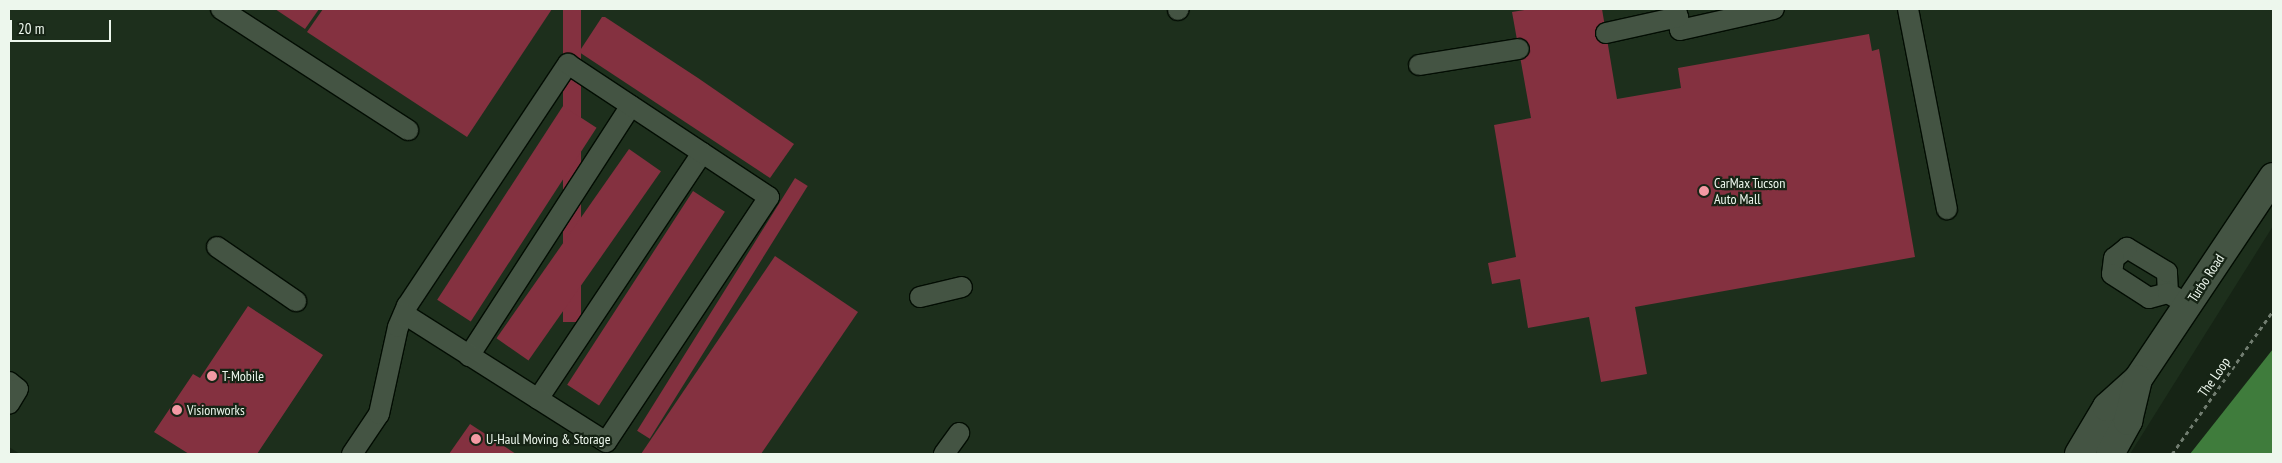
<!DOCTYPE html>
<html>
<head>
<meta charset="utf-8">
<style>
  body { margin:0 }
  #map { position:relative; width:2282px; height:463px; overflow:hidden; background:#162415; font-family:"PT Sans Narrow",sans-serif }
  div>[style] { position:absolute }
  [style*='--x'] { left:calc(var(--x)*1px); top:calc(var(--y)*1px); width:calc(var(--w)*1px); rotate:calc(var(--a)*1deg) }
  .built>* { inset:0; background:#1d2f1c }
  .water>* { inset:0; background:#3f7c3c }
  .building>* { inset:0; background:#843140; transform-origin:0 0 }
  .path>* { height:3px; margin-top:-1.5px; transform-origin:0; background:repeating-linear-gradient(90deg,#717d70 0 4px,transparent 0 8px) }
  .roads { filter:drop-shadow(1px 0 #030d03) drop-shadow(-1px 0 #030d03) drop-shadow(0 1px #030d03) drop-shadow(0 -1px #030d03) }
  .lane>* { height:20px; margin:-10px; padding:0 10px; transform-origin:10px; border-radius:10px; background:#445443 }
  .street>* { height:28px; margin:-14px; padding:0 14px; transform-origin:14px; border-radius:14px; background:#445443 }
  .dots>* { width:14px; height:14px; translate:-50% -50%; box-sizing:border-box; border:2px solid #162415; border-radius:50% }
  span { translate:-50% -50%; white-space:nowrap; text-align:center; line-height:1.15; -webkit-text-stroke:4.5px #162415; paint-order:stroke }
  .poi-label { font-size:14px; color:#edf7ed }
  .left { translate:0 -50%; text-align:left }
  .street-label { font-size:14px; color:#edf7ed }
  .frame { position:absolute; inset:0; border:10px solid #edf7ed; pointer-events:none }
  .scale { position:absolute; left:10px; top:20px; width:101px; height:22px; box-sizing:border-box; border:2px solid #edf7ed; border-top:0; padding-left:6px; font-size:15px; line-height:18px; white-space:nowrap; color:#edf7ed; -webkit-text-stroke:4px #162415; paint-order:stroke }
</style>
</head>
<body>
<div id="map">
  <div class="built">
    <div style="clip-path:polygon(9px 9px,2273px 9px,2273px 226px,2130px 454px,20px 454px,9px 447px)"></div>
  </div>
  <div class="water">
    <div style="clip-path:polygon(2273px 349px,2273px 454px,2190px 454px)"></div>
  </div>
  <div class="building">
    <div style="clip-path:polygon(275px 9px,319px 9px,305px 29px)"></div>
    <div style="clip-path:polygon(323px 9px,552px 9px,467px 137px,307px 32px)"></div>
    <div style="left:563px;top:9px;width:18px;height:313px"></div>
    <div style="clip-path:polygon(1530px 9px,1602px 9px,1617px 99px,1681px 88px,1678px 68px,1869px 34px,1872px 51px,1879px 49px,1915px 257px,1635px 307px,1647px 374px,1601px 382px,1589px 317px,1528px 328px,1520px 279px,1492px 284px,1488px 263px,1516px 257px,1494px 125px,1531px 118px,1512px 12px)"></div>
    <div style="clip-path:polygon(602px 17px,605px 17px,698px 78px,794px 144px,770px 178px,579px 52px)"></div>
    <div style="left:563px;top:106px;width:40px;height:231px;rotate:33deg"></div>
    <div style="left:629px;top:149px;width:39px;height:231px;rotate:35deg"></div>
    <div style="left:795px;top:178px;width:15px;height:298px;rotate:32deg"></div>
    <div style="left:693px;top:191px;width:38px;height:231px;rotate:33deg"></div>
    <div style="clip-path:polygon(775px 256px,858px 312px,761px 454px,641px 454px)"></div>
    <div style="clip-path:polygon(248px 306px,323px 355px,257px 454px,189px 454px,154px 432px,193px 374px,200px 378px)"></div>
    <div style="clip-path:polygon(470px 424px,516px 454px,449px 454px)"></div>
  </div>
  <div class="path">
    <div style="--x:2172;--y:454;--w:175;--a:-54.8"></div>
  </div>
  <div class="roads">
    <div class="lane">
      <div style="--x:221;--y:9;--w:223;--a:32.9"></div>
      <div style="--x:1676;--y:9;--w:21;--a:79"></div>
      <div style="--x:1680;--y:30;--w:96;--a:-12.6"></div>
      <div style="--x:1908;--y:9;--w:204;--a:79"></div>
      <div style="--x:1178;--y:10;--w:1;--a:-45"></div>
      <div style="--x:1606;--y:33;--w:74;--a:-12.5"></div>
      <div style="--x:1419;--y:65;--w:101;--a:-9.1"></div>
      <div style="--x:217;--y:247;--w:96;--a:34.4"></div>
      <div style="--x:2168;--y:293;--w:21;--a:-93"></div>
      <div style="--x:2167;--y:272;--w:47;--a:-149"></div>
      <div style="--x:2127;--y:248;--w:16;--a:142"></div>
      <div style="--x:2114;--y:258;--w:16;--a:97"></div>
      <div style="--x:2112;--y:274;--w:44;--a:33"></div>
      <div style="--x:2149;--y:298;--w:20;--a:-15"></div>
      <div style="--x:2168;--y:293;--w:24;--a:30"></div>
      <div style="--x:920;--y:297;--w:43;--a:-13.4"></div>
      <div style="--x:469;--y:356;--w:298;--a:-57.1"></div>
      <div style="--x:9;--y:382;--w:11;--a:38"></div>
      <div style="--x:18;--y:389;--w:17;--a:121"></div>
      <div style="--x:538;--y:399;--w:296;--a:-56.3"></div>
      <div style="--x:352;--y:454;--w:48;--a:-56"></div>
      <div style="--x:379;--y:414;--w:89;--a:-77.7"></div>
      <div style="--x:398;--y:327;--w:23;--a:-67"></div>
      <div style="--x:407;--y:306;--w:291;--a:-56.4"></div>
      <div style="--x:568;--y:64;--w:241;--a:33.5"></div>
      <div style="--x:769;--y:197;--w:294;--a:123.6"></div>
      <div style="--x:606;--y:442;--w:239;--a:-147.6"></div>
      <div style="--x:944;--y:454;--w:26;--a:-54"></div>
    </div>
    <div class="street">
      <div style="--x:2079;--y:454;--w:55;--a:-59.2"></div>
      <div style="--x:2107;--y:407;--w:42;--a:-42.1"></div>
      <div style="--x:2138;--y:379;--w:243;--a:-56.2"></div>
      <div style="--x:2110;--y:454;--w:38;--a:-61"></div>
      <div style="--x:2128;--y:421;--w:43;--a:-76.6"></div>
    </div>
  </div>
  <div class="dots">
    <div style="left:1704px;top:191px;background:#f49aa4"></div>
    <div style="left:212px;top:376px;background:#f49aa4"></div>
    <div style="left:177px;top:410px;background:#f49aa4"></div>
    <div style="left:476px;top:439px;background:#f49aa4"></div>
  </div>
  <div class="poi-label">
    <span class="left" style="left:1714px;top:191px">CarMax Tucson<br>Auto Mall</span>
    <span class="left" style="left:222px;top:376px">T-Mobile</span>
    <span class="left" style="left:187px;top:410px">Visionworks</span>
    <span class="left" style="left:486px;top:439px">U-Haul Moving &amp; Storage</span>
  </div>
  <div class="street-label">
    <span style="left:2206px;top:278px;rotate:-57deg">Turbo Road</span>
    <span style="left:2214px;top:377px;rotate:-55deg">The Loop</span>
  </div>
  <div class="frame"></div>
  <div class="scale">20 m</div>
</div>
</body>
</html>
